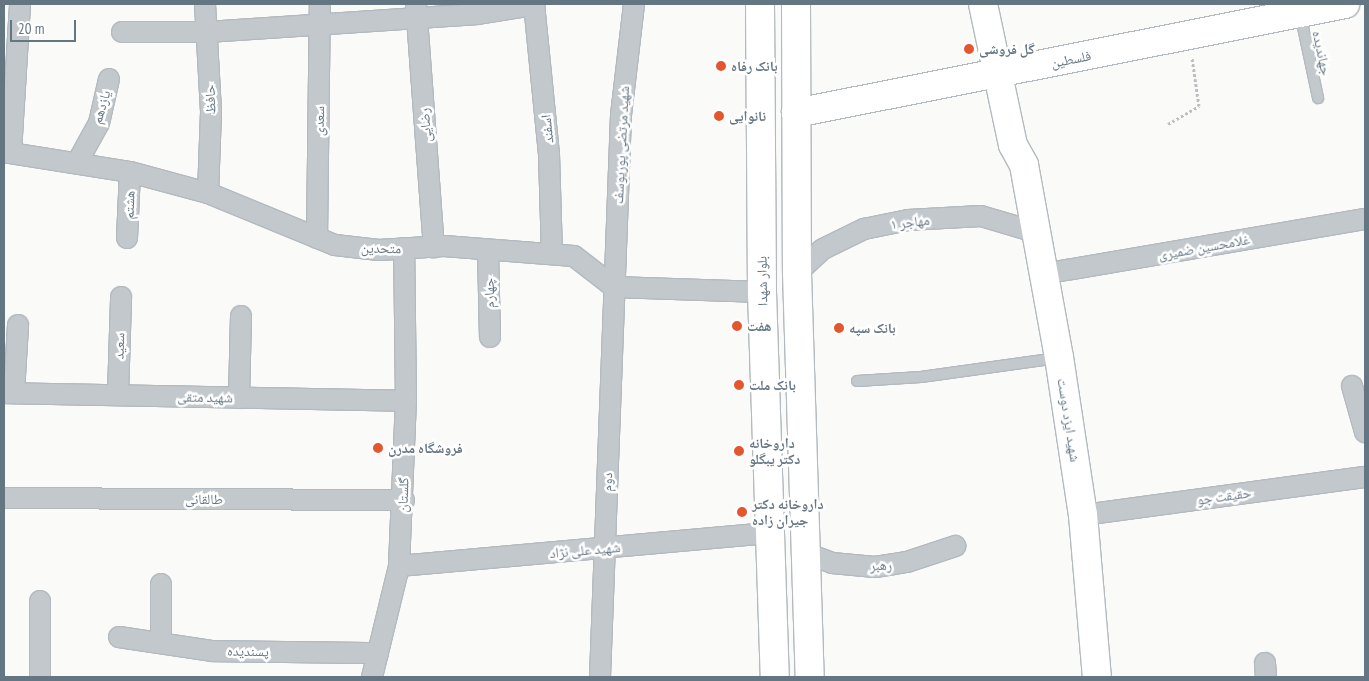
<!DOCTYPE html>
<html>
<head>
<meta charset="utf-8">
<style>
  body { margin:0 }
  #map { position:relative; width:1369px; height:681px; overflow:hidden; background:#fafaf8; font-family:"PT Sans Narrow","Noto Naskh Arabic",sans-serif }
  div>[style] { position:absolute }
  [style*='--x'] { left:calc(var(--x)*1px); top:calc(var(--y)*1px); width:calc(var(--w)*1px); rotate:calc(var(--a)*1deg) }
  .path>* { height:3px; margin-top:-1.5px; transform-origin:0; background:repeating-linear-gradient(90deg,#bbbfc2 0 2.5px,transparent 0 5px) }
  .roads { filter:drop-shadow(1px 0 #b3babf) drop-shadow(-1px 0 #b3babf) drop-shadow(0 1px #b3babf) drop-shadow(0 -1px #b3babf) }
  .service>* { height:10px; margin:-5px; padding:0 5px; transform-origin:5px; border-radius:5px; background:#c3c8cc }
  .minor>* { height:20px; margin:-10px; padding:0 10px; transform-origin:10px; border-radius:10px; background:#c3c8cc }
  .secondary>* { height:28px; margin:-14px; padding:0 14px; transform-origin:14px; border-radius:14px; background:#fff }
  .primary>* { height:28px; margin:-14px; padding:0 14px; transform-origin:14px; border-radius:14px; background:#fff }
  .dots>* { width:14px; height:14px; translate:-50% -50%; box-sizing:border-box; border:2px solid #fff; border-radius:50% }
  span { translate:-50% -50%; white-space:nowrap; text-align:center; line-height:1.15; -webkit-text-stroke:5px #fff; paint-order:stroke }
  .poi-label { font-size:14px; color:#657683; font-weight:700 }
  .left { translate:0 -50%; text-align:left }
  .street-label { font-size:14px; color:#657683 }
  .frame { position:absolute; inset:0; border:5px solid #657683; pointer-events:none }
  .scale { position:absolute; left:10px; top:20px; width:66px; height:22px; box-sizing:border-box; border:2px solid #657683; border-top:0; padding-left:6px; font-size:15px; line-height:18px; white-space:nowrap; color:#657683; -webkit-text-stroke:4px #fff; paint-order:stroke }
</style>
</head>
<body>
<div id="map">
  <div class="path">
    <div style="--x:1168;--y:124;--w:36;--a:-30"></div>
    <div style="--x:1199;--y:106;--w:49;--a:-98.3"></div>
  </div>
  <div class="roads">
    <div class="service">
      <div style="--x:1300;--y:13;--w:87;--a:78"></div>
      <div style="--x:857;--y:381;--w:64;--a:-3.6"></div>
      <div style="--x:921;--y:377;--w:138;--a:-7.9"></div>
    </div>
    <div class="minor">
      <div style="--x:205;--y:4;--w:108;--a:86.8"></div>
      <div style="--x:211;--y:112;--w:81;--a:92.1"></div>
      <div style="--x:416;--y:4;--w:244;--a:85.8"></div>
      <div style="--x:534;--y:4;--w:151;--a:84.3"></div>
      <div style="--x:549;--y:154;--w:100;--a:88.3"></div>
      <div style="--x:122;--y:32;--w:85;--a:0"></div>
      <div style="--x:207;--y:32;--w:272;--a:-3.8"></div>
      <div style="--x:478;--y:14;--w:57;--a:-9.1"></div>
      <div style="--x:4;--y:152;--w:128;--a:9"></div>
      <div style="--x:130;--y:172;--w:81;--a:15.1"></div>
      <div style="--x:208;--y:193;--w:137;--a:22.3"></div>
      <div style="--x:335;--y:245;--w:44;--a:6.5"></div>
      <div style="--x:379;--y:250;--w:65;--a:-3.5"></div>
      <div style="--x:444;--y:246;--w:130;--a:4.4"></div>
      <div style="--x:574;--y:256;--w:51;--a:37.8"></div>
      <div style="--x:614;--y:287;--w:148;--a:1.9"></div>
      <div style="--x:11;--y:152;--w:148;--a:-86.5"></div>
      <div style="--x:78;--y:161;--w:43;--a:-61.1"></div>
      <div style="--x:99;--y:123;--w:45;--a:-77.2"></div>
      <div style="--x:127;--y:238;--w:66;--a:-87.4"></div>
      <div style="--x:317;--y:238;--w:234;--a:-89.3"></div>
      <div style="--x:488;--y:250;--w:87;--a:88.7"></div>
      <div style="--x:797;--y:273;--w:35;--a:-43"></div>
      <div style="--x:823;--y:249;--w:46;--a:-26"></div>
      <div style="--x:864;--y:229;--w:45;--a:-11.6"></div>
      <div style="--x:908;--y:220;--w:73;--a:-3.1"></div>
      <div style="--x:981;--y:216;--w:56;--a:16.5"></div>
      <div style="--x:1043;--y:274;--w:327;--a:-9.7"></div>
      <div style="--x:1352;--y:386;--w:48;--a:74.2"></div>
      <div style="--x:4;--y:393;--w:402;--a:1.1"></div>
      <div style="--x:14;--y:393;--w:68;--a:-86.6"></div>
      <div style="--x:118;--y:395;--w:98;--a:-88.2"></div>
      <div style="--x:239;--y:398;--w:82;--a:-88.6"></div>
      <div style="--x:4;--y:498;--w:400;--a:0.3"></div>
      <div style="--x:1083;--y:515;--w:285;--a:-7.7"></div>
      <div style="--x:805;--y:553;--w:29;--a:20"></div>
      <div style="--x:832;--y:563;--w:43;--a:5.3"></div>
      <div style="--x:875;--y:567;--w:32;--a:-9"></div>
      <div style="--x:907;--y:562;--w:51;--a:-18.4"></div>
      <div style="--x:399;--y:566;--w:374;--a:-5.1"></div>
      <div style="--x:161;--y:584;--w:59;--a:90"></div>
      <div style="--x:40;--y:601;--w:76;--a:90"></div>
      <div style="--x:119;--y:637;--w:95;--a:8.5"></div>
      <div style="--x:213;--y:651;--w:165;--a:0.7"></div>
      <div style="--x:1265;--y:663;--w:14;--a:86"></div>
      <div style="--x:372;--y:677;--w:114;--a:-76.3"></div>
      <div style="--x:399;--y:566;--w:165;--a:-87.6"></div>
      <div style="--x:406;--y:401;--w:153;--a:-90.7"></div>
      <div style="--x:600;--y:677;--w:562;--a:-87.86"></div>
      <div style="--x:621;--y:115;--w:112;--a:-83.3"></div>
    </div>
    <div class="secondary">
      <div style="--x:983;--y:4;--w:144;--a:78"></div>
      <div style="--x:1013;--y:145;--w:23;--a:61"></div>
      <div style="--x:1024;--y:165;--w:195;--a:79.7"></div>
      <div style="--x:1059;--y:357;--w:160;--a:81.4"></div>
      <div style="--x:1083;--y:515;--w:163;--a:85.1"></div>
      <div style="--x:796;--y:113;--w:560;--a:-11.23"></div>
    </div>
    <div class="primary">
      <div style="--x:760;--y:4;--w:288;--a:89.6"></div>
      <div style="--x:762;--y:292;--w:385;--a:88.1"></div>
      <div style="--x:796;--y:4;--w:269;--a:89.8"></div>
      <div style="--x:797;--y:273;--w:404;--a:88.2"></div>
    </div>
  </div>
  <div class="dots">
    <div style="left:969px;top:49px;background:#e4572e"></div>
    <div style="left:721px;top:66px;background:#e4572e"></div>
    <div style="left:719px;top:116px;background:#e4572e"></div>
    <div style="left:737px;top:326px;background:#e4572e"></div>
    <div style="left:839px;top:328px;background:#e4572e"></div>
    <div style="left:739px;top:385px;background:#e4572e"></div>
    <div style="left:378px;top:448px;background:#e4572e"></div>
    <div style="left:739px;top:451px;background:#e4572e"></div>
    <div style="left:742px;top:512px;background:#e4572e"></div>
  </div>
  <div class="poi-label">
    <span class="left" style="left:979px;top:49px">گل فروشی</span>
    <span class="left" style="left:731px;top:66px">بانک رفاه</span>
    <span class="left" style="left:729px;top:116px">نانوایی</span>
    <span class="left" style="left:747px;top:326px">هفت</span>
    <span class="left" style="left:849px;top:328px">بانک سپه</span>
    <span class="left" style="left:749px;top:385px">بانک ملت</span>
    <span class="left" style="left:749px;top:451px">داروخانه<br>دکتر یبگلو</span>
    <span class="left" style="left:388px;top:448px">فروشگاه مدرن</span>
    <span class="left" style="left:752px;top:512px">داروخانه دکتر<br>جیران زاده</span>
  </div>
  <div class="street-label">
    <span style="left:1322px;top:53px;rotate:78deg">جهاندیده</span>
    <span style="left:1071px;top:59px;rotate:-11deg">فلسطین</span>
    <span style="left:210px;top:99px;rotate:-92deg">حافظ</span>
    <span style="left:101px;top:107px;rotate:-74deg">یازدهم</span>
    <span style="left:319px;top:121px;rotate:-89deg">سعدی</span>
    <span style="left:425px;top:125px;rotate:-94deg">رضایی</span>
    <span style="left:547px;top:129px;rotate:-96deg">اسفند</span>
    <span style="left:621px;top:145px;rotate:-87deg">شهید مرتضی پوریوسف</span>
    <span style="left:129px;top:205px;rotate:-88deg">هشتم</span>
    <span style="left:910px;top:222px;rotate:-7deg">مهاجر ۱</span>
    <span style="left:1204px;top:247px;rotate:-10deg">غلامحسین ضمیری</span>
    <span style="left:381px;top:248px;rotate:1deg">متحدین</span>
    <span style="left:762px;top:281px;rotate:-91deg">بلوار شهدا</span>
    <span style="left:489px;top:293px;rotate:-91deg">چهارم</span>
    <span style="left:119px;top:346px;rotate:-88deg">سعید</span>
    <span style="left:205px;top:397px;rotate:1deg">شهید متقی</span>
    <span style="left:1069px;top:420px;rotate:81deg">شهید ایزد دوست</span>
    <span style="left:607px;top:482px;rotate:-88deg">دوم</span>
    <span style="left:403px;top:495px;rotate:-88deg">گلستان</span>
    <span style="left:1224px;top:496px;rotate:-8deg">حقیقت جو</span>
    <span style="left:204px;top:499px">طالقانی</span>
    <span style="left:585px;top:550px;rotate:-5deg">شهید علی نژاد</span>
    <span style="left:881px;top:565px;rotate:-3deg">رهبر</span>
    <span style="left:248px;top:651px;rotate:1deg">پسندیده</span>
  </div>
  <div class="frame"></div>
  <div class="scale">20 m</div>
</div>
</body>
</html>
